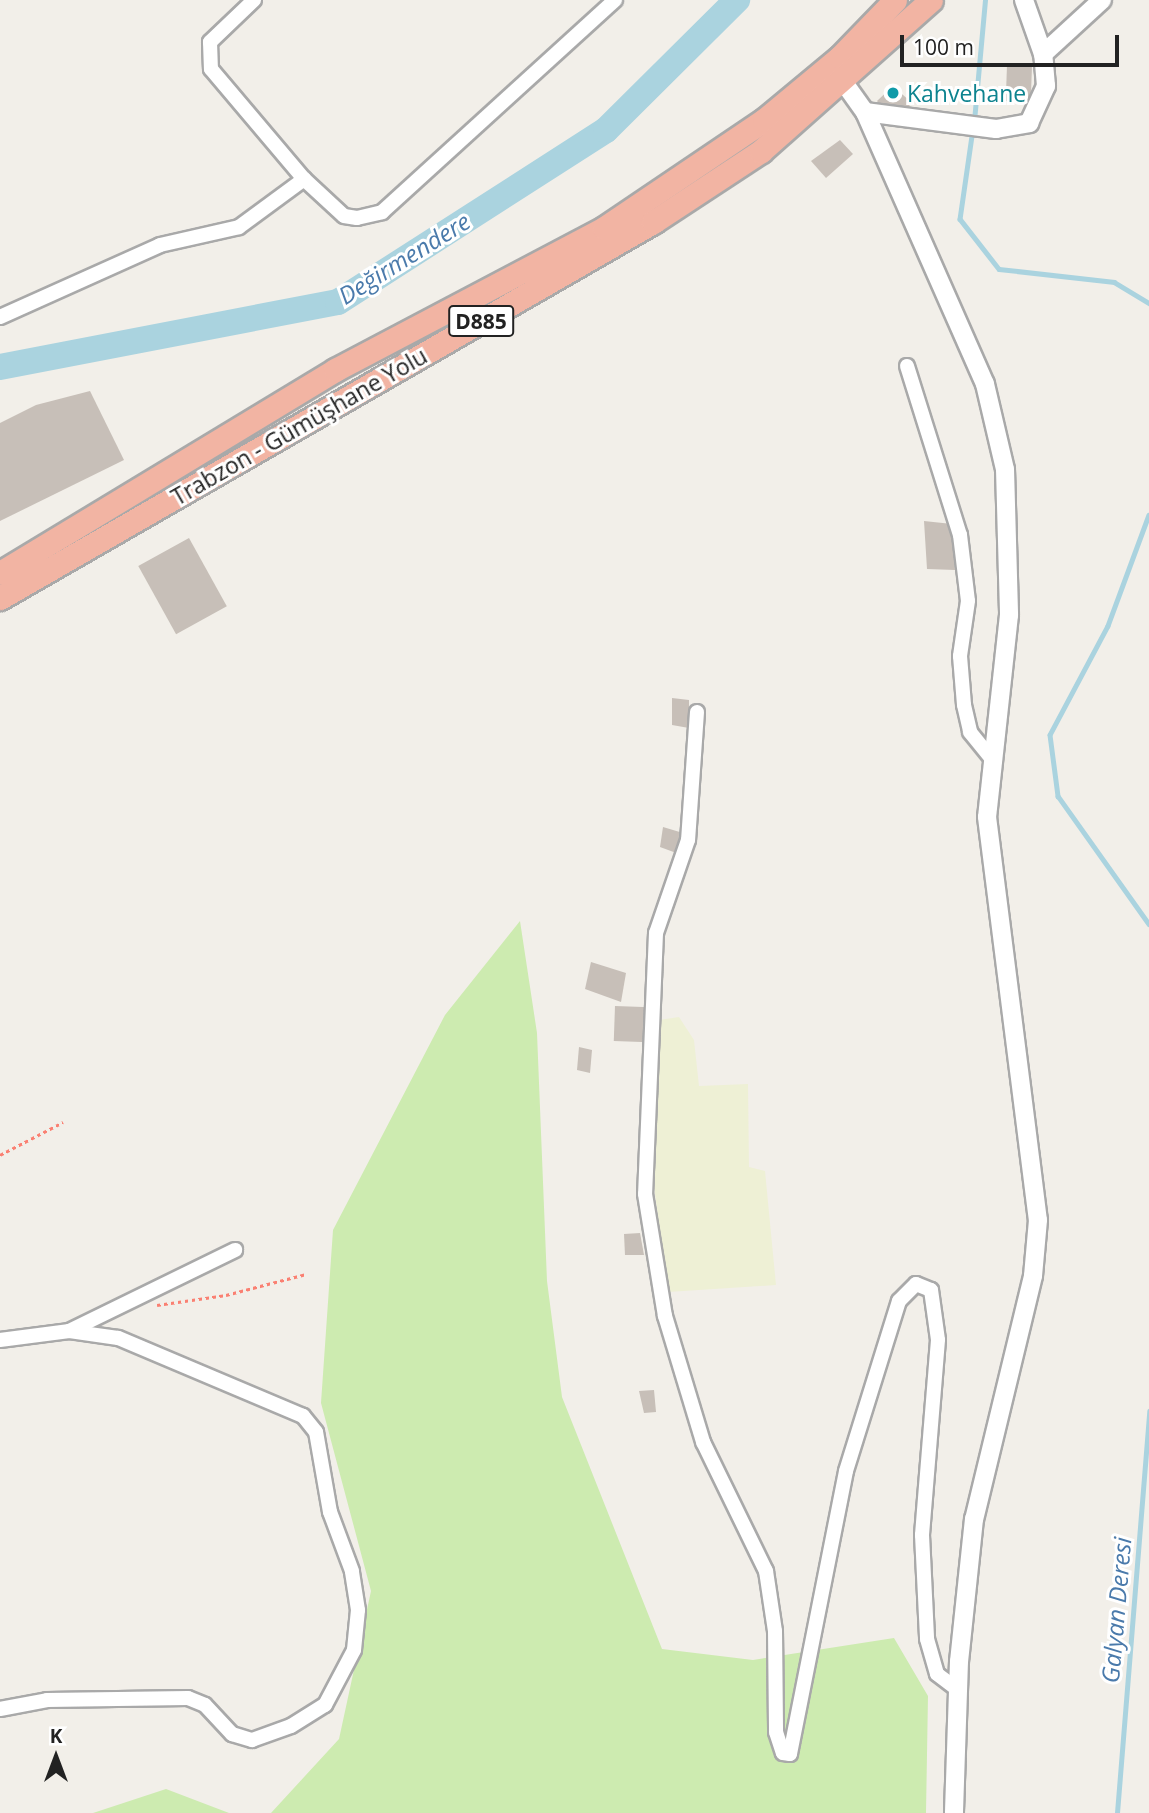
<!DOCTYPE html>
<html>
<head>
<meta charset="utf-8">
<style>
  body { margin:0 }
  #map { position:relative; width:1149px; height:1813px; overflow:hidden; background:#f2efe9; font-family:"Open Sans",sans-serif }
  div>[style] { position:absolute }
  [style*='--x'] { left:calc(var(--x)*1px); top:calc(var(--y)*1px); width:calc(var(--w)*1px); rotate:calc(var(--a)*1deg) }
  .farmland>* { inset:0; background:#eef0d5 }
  .grass>* { inset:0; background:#cdebb0 }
  .stream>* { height:4.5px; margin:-2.25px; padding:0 2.25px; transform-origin:2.25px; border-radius:2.25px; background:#aad3df }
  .river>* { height:26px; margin:-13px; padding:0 13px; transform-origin:13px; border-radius:13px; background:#aad3df }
  .building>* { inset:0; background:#c7bfb8; transform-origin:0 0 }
  .path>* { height:2.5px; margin-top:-1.25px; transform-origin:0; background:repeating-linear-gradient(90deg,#fa8072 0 3.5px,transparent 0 7px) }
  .roads { filter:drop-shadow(2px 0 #a9a9a9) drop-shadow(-2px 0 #a9a9a9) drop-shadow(0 2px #a9a9a9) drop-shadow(0 -2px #a9a9a9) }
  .minor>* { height:14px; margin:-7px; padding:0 7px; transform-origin:7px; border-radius:7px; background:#fff }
  .tertiary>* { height:18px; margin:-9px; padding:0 9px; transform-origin:9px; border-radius:9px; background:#fff }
  .trunk>* { height:23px; margin:-11.5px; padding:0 11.5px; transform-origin:11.5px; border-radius:11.5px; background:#f2b4a3 }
  .dots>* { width:19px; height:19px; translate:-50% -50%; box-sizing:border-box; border:4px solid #fff; border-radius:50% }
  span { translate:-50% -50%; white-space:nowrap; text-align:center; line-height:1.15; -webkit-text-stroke:6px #fff; paint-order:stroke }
  .shield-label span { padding:2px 5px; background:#fff; border:2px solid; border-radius:5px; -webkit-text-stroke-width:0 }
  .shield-label { font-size:21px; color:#222; font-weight:700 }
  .culture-label { font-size:23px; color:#0d838f }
  .left { translate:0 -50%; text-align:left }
  .street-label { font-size:23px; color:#222 }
  .water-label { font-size:24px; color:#4a7aab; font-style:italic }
  .north { position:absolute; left:21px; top:1722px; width:70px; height:70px; -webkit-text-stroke:5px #fff; paint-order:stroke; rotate:0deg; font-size:19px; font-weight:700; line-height:28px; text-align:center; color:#222 }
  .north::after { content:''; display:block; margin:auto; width:24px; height:32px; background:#222; clip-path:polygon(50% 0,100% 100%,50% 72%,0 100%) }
  .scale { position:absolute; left:900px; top:35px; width:219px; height:32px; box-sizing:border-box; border:4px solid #222; border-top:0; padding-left:9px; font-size:21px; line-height:24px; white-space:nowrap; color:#222; -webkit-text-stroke:5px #fff; paint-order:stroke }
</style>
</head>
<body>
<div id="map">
  <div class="farmland">
    <div style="clip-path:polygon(679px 1017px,694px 1040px,699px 1086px,748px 1084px,749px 1167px,765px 1171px,776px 1285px,668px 1292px,649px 1149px,659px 1020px)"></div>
  </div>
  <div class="grass">
    <div style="clip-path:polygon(520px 921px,537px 1033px,547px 1281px,562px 1397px,662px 1649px,753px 1660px,894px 1638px,928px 1696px,926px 1813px,271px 1813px,339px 1739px,371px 1591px,321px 1403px,333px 1230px,445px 1015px)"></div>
    <div style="clip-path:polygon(166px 1789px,229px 1813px,93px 1813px)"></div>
  </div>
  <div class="stream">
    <div style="--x:974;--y:121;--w:121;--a:-84.8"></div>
    <div style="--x:973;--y:129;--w:91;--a:98.2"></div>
    <div style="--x:960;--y:219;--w:63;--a:52"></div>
    <div style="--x:999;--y:269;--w:116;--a:6.4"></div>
    <div style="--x:1114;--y:282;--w:41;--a:31"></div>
    <div style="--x:1149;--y:515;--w:118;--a:110.3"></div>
    <div style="--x:1108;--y:626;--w:123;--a:118"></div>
    <div style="--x:1050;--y:735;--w:62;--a:82.5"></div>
    <div style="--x:1058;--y:796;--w:157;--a:54.6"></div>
    <div style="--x:1117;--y:1813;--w:403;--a:-85.4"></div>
  </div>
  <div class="river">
    <div style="--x:0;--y:367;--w:344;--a:-10.9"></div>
    <div style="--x:338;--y:302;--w:318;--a:-32.7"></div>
    <div style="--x:606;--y:130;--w:185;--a:-44.8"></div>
  </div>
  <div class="building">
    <div style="left:1007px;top:65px;width:25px;height:36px;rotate:2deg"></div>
    <div style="clip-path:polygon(893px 86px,912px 103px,900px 115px,886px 112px,877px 101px)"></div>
    <div style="clip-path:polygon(840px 140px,853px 154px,826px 178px,811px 161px)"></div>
    <div style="clip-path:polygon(90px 391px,124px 460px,0 521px,0 423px,36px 405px)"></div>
    <div style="clip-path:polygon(924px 521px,952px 524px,955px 570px,927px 569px)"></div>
    <div style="left:189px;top:538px;width:78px;height:58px;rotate:61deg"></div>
    <div style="clip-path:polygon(672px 698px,689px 700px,689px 728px,672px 725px)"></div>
    <div style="clip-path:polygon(663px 827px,683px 833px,679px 854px,660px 847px)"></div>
    <div style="clip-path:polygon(591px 962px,626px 973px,621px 1002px,585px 989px)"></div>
    <div style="left:615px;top:1006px;width:35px;height:35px;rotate:2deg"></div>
    <div style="clip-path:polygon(579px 1047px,592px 1050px,590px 1073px,577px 1070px)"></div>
    <div style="clip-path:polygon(640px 1233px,644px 1255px,625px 1255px,624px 1234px)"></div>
    <div style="clip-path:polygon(654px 1390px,656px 1412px,644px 1413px,639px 1391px)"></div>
  </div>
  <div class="path">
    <div style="--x:0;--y:1155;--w:71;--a:-27.6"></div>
    <div style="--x:157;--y:1305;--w:70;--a:-8.2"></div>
    <div style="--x:226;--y:1295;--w:83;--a:-14.7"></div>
  </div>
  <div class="roads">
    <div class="minor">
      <div style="--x:254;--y:0;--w:61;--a:136.3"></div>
      <div style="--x:210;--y:42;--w:27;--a:88"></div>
      <div style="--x:211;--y:69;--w:144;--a:49.8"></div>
      <div style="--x:304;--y:179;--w:54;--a:42.8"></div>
      <div style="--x:344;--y:216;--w:13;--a:9"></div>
      <div style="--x:357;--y:218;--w:26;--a:-13"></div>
      <div style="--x:382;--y:212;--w:315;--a:-42.3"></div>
      <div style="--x:0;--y:317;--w:175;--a:-24.2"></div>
      <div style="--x:160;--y:245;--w:81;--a:-12.8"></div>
      <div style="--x:239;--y:227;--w:81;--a:-36.4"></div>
      <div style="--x:907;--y:366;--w:177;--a:72.6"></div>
      <div style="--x:960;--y:535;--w:66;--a:83.1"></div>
      <div style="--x:968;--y:601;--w:56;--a:98.3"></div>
      <div style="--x:960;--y:656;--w:49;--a:85.3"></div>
      <div style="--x:964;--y:705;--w:28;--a:77"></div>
      <div style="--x:970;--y:732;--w:36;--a:51"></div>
      <div style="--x:697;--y:712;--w:128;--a:94"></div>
      <div style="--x:688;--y:840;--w:98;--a:109"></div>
      <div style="--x:656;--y:933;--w:261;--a:92.4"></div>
      <div style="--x:645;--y:1194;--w:124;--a:80.7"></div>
      <div style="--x:665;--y:1316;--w:132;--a:73.2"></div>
      <div style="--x:703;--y:1442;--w:144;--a:64"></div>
      <div style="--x:766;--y:1571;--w:61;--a:81.5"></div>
      <div style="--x:775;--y:1631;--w:101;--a:89.4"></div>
      <div style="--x:776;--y:1732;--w:22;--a:72"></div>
      <div style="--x:783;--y:1753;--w:7;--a:8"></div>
      <div style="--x:790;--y:1754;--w:288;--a:-78.8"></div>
      <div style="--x:846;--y:1471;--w:178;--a:-72.7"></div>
      <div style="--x:899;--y:1301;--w:24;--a:-45"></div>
      <div style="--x:916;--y:1284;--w:16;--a:22"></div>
      <div style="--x:931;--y:1290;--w:50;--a:82"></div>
      <div style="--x:938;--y:1340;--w:196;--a:94.7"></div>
      <div style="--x:922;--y:1535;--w:104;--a:87.2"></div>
      <div style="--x:927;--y:1639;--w:36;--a:74"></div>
      <div style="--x:937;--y:1674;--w:26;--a:37"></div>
      <div style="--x:0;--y:1340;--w:70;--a:-7.4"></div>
      <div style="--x:69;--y:1331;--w:185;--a:-26"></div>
      <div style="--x:0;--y:1709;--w:48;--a:-10.8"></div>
      <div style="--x:47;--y:1700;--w:141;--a:-0.8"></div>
      <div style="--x:188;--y:1698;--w:18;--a:22"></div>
      <div style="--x:205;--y:1705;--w:40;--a:47"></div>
      <div style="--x:232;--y:1734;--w:21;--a:17"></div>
      <div style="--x:252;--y:1740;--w:41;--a:-19.7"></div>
      <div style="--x:291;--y:1726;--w:40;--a:-32"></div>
      <div style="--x:325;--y:1705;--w:62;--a:-62.2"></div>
      <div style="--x:354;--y:1650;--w:40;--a:-84.3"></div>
      <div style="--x:358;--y:1610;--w:39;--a:-99"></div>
      <div style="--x:352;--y:1571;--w:63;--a:-110.4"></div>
      <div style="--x:330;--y:1512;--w:81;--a:-99.9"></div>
      <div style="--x:316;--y:1432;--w:21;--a:-129"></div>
      <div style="--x:303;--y:1416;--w:201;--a:-157.1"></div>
      <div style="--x:118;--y:1338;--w:49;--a:-171.9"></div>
    </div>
    <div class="tertiary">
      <div style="--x:1043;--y:54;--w:80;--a:-42.5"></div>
      <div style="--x:835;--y:70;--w:52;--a:54.5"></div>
      <div style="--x:865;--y:112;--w:297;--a:66.2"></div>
      <div style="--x:985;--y:384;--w:87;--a:76.8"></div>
      <div style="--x:1005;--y:469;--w:146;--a:88.4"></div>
      <div style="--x:1009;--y:615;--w:203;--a:96.2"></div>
      <div style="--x:987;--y:817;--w:406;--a:82.8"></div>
      <div style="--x:1038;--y:1220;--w:56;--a:95.1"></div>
      <div style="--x:1033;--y:1276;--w:250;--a:103.6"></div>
      <div style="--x:974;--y:1519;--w:143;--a:96"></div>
      <div style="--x:959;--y:1661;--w:152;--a:91.9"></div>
      <div style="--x:865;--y:112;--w:132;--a:7.4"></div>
      <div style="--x:996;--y:129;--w:34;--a:-10"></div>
      <div style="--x:1029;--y:123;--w:41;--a:-65.3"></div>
      <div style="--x:1046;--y:86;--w:32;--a:-95"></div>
      <div style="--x:1043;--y:54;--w:57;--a:-109.4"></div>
    </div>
    <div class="trunk">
      <div style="--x:0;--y:573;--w:392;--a:-31.2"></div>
      <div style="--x:335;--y:370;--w:304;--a:-27.8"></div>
      <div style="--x:604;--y:228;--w:193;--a:-34"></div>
      <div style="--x:764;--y:120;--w:99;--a:-39.7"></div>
      <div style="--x:840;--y:57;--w:79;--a:-46"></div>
      <div style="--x:0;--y:598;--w:754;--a:-29.93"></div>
      <div style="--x:653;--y:222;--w:129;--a:-33.3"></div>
      <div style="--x:761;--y:151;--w:227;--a:-41.6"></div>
    </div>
  </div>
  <div class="dots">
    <div style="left:893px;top:93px;background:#0f9aa8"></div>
  </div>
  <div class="shield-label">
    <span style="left:481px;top:321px">D885</span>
  </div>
  <div class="culture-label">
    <span class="left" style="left:907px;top:93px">Kahvehane</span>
  </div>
  <div class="street-label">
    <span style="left:299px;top:426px;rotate:-30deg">Trabzon - Gümüşhane Yolu</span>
  </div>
  <div class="water-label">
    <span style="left:404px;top:258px;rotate:-32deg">Değirmendere</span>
    <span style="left:1116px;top:1610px;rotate:-85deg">Galyan Deresi</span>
  </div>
  <div class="north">K</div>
  <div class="scale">100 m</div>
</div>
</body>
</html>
